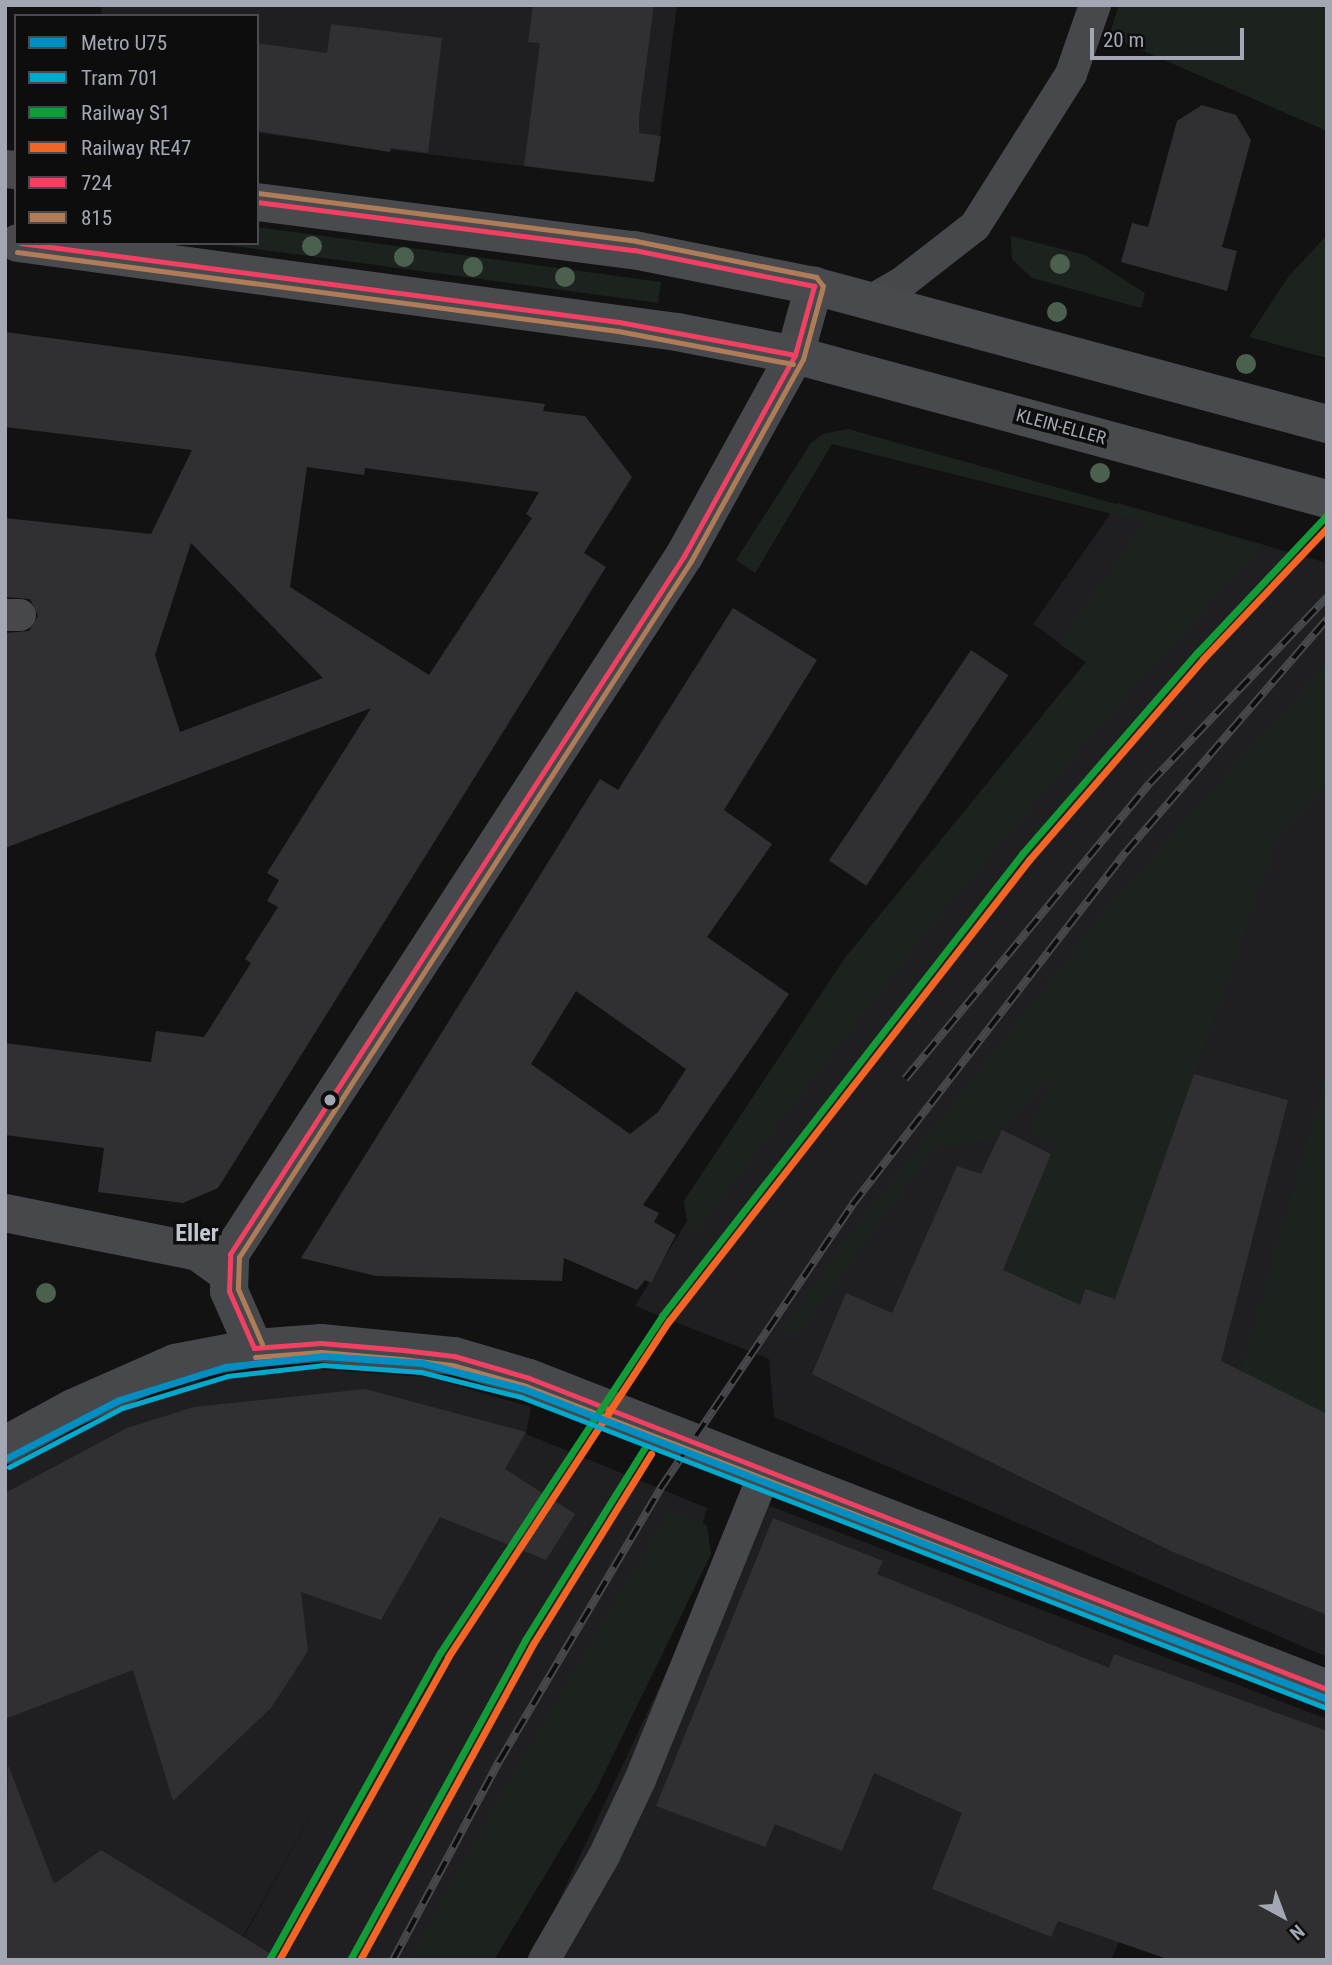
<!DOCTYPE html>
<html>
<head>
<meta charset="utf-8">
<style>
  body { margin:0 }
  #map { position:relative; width:1332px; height:1965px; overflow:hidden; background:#121213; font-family:"Roboto Condensed",sans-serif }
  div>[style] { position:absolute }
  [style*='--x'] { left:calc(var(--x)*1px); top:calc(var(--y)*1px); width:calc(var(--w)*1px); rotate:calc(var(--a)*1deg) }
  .built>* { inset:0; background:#1f1f21 }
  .green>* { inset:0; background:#1c231e }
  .building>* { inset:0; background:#303032; transform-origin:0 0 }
  .service>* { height:32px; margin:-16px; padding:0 16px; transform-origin:16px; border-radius:16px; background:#47484b }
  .pedestrian>* { height:38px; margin:-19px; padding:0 19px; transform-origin:19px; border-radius:19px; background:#47484b }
  .minor>* { height:38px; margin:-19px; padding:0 19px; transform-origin:19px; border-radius:19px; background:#47484b }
  .primary>* { height:38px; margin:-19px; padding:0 19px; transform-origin:19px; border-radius:19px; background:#494a4e }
  .rail>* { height:8px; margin-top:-4px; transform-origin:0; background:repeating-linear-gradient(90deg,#0d0d0e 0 16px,#47484b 0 32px); box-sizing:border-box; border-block:2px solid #47484b }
  .bus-1>* { height:5px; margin:-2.5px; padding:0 2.5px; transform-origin:2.5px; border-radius:2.5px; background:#f24062 }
  .bus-2>* { height:5px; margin:-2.5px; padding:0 2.5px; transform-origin:2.5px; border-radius:2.5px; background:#b07c57 }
  .rail-1>* { height:7px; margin:-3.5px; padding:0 3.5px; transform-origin:3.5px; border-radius:3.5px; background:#109c37 }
  .rail-2>* { height:7px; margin:-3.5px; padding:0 3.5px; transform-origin:3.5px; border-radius:3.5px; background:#f26522 }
  .tram-1>* { height:5px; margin:-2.5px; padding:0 2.5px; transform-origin:2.5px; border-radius:2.5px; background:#00a9ce }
  .metro-1>* { height:7px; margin:-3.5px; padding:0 3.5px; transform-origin:3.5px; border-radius:3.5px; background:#008fc2 }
  .trees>* { width:20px; height:20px; margin:-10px; border-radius:50%; background:#4b604f }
  .dots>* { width:19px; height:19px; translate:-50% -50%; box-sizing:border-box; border:4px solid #0d0d0e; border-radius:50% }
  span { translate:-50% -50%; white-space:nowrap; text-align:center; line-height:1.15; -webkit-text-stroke:7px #0d0d0e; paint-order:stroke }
  .street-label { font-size:18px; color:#a3a7b4 }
  .district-label { font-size:24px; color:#c4c6d0; font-weight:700 }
  .frame { position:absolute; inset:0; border:7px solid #a3a7b4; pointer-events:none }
  .legend { position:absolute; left:14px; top:14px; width:245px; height:231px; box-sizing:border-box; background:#0d0d0e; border:2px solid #494b50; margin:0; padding:9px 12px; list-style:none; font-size:21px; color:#a3a7b4 }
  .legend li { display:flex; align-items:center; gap:14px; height:35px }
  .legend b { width:35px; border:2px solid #494b50 }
  .north { position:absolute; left:1248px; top:1881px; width:70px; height:70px; -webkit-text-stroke:5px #0d0d0e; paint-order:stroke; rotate:139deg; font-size:19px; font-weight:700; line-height:28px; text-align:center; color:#a3a7b4 }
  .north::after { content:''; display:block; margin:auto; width:24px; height:32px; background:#a3a7b4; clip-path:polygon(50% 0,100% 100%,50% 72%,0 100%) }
  .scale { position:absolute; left:1090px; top:28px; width:154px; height:32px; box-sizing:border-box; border:4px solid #a3a7b4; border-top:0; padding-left:9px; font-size:21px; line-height:24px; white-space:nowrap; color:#a3a7b4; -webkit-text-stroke:5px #0d0d0e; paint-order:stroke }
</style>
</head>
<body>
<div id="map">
  <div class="built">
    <div style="clip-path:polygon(102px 5px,677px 5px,654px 182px,257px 133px,257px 16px,101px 16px)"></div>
    <div style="clip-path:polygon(1118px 503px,1327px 563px,1327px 1657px,774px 1417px,769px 1359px,635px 1306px,687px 1221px,684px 1201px,845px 958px,1086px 662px,1033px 624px)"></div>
    <div style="clip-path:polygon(313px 1369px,428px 1377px,531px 1407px,526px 1434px,707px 1508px,684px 1586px,479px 1960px,231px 1960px,342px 1759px,230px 1960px,5px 1960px,5px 1466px,46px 1443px,192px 1382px)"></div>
    <div style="clip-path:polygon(762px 1503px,1327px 1719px,1327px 1851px,1180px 1805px,1111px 1960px,531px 1960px,742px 1511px)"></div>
  </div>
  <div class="green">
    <div style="clip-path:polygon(1119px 5px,1327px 5px,1327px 131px,1109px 36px)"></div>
    <div style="clip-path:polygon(257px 227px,661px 282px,658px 303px,212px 243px,257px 243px)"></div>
    <div style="clip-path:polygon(1327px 235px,1327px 358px,1249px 337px,1288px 277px)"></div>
    <div style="clip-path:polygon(1011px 236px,1085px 255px,1145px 293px,1141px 308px,1032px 278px,1012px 259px)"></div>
    <div style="clip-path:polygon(848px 429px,1263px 545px,1120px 703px,933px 923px,696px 1231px,687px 1221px,684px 1201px,845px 958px,1086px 662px,1059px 644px,1145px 522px,832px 444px,755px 573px,736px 560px,811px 443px,823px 434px)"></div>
    <div style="clip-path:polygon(1327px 663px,1327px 783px,1279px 833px,1115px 1299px,1085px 1289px,1052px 1383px,1003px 1272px,1055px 1144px,1029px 1134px,1054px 1074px,989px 1140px,935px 1148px,801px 1331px,782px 1332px,848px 1237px,1114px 900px)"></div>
    <div style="clip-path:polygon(1327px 1072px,1327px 1400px,1324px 1412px,1241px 1371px)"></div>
    <div style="clip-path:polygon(669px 1511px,707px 1525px,711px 1554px,596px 1790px,494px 1960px,410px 1960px,491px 1813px)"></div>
  </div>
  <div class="building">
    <div style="clip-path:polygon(533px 5px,654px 5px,639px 117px,639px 133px,661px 136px,654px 182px,524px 166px,540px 43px,528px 42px)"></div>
    <div style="clip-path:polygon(331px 24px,442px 38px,428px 153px,391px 148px,390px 152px,257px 131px,257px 43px,327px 53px)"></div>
    <div style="clip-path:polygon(1202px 105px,1236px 115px,1251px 140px,1222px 247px,1237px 251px,1227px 291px,1121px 262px,1132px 223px,1148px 227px,1177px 121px)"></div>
    <div style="clip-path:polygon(evenodd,5px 332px,545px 404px,543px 411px,585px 416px,632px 477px,584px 553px,606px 567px,218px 1188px,183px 1203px,98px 1192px,104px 1148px,5px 1135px,5px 1043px,151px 1062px,156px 1031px,204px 1037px,251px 963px,245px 959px,278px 907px,267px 901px,279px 880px,267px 873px,371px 708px,5px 848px,5px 633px,29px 631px,38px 616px,30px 599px,5px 597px,5px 518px,151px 534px,192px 450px,5px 427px,5px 332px,307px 467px,364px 475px,365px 468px,539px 492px,526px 514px,532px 518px,429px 675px,290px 587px,307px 467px,5px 332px,191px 543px,323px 678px,180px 732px,155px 655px,191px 543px)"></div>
    <div style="clip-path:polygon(evenodd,733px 608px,817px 660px,724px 810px,772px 844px,707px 937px,789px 994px,643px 1205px,659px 1213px,654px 1222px,676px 1235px,651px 1283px,645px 1280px,637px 1290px,564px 1258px,562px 1281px,376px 1276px,301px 1258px,600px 779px,618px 790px,733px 608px,576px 991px,686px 1069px,658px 1112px,630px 1134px,531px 1064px,576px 991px)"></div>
    <div style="left:971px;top:650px;width:45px;height:254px;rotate:34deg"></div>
    <div style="clip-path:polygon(1194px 1074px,1288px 1100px,1221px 1361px,1327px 1414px,1327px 1615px,1173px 1552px,812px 1374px,846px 1293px,892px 1313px,957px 1166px,981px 1174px,1002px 1130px,1051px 1154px,1003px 1270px,1080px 1305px,1085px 1289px,1115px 1299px)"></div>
    <div style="clip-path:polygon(365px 1389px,526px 1432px,505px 1469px,575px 1514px,546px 1560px,440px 1517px,381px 1620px,301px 1592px,308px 1651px,271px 1708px,173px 1801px,133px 1670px,5px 1719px,5px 1493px,127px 1428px,194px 1407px)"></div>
    <div style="clip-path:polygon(773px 1518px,883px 1561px,877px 1574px,1109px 1668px,1114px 1654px,1327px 1731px,1327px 1960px,1170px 1960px,1058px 1921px,1051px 1937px,932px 1889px,962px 1813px,874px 1773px,842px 1851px,775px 1824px,765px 1847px,656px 1806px)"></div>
    <div style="clip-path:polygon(8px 1765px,54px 1884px,101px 1850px,281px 1960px,5px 1960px)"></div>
  </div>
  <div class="service">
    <div style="--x:870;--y:301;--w:38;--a:-30"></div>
    <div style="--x:903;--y:282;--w:91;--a:-37.9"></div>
    <div style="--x:975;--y:226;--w:180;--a:-57.7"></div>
    <div style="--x:1071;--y:74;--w:73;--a:-70.8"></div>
    <div style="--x:5;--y:615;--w:15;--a:0"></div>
    <div style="--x:544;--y:1960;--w:120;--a:-60"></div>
    <div style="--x:604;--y:1856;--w:84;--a:-64.7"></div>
    <div style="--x:640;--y:1780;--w:335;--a:-67.9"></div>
  </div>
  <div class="pedestrian">
    <div style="--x:5;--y:1213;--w:197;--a:11.4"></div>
    <div style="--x:198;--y:1252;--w:36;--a:36"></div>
  </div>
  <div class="minor">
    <div style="--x:254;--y:1348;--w:62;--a:-113.7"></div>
    <div style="--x:229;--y:1291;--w:37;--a:-88"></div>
    <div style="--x:230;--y:1254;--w:833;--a:-56.96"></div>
    <div style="--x:684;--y:556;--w:230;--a:-61.1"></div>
    <div style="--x:795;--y:355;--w:72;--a:-74.6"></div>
    <div style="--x:5;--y:1445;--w:77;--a:-28.6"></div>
    <div style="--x:73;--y:1408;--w:111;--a:-23.8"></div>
    <div style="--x:175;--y:1363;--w:80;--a:-10.8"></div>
    <div style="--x:254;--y:1348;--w:67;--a:-4.3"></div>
    <div style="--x:321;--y:1343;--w:134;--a:5.6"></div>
    <div style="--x:454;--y:1356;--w:78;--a:16.3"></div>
    <div style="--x:529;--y:1378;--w:856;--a:21.29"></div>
  </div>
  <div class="primary">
    <div style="--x:5;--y:169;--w:11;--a:5"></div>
    <div style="--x:257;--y:202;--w:380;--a:7.3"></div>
    <div style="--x:634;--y:250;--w:184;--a:11.3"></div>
    <div style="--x:814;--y:286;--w:531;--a:15.06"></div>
    <div style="--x:18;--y:243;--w:665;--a:7.69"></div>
    <div style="--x:677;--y:332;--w:120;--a:11"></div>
    <div style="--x:795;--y:355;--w:551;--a:15.15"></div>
  </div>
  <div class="rail">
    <div style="--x:905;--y:1079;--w:384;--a:-50.4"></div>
    <div style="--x:1150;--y:783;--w:257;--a:-46.4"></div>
    <div style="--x:393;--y:1960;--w:227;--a:-61.9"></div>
    <div style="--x:500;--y:1760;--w:315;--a:-59.4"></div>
    <div style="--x:660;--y:1489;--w:343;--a:-55.9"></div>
    <div style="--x:852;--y:1205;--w:447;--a:-52.2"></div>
    <div style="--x:1126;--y:852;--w:308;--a:-49.2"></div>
  </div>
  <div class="bus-1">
    <div style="--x:257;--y:202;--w:380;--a:7.3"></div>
    <div style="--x:634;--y:250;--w:184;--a:11.3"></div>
    <div style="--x:20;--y:243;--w:604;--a:7.51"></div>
    <div style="--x:619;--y:322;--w:179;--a:10.6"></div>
    <div style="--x:254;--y:1348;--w:62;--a:-113.7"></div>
    <div style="--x:229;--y:1291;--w:37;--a:-88"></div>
    <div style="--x:230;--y:1254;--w:833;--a:-56.96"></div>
    <div style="--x:684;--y:556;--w:230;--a:-61.1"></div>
    <div style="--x:795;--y:355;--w:72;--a:-74.6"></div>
    <div style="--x:254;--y:1348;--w:67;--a:-4.3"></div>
    <div style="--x:321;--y:1343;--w:82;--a:4.9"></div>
    <div style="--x:403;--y:1350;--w:51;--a:6.7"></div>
    <div style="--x:454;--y:1356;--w:78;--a:16.3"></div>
    <div style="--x:529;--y:1378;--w:856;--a:21.29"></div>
  </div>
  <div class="bus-2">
    <div style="--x:258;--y:193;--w:381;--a:7.2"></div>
    <div style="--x:636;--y:241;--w:184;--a:11.3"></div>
    <div style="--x:816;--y:277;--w:11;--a:52"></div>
    <div style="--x:823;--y:286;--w:76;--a:105.3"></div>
    <div style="--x:803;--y:359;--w:231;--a:119"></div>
    <div style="--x:691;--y:561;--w:830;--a:123"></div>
    <div style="--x:239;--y:1257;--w:32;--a:92"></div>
    <div style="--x:238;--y:1289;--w:60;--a:66.4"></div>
    <div style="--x:17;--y:252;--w:606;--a:7.49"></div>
    <div style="--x:618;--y:331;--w:178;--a:10.7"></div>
    <div style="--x:255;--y:1357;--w:66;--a:-4.3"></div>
    <div style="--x:321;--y:1352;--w:81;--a:4.9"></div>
    <div style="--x:402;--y:1359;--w:50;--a:6.8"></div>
    <div style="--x:452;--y:1365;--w:77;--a:15.8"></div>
    <div style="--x:526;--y:1386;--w:856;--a:21.29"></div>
  </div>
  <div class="rail-1">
    <div style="--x:269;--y:1960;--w:351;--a:-60.9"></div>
    <div style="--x:440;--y:1653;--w:404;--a:-56.6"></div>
    <div style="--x:662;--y:1316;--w:586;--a:-52.07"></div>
    <div style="--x:1022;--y:854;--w:267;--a:-49"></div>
    <div style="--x:1197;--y:653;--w:190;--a:-46.7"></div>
    <div style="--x:350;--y:1960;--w:365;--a:-61.3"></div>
    <div style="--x:525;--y:1640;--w:225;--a:-58.1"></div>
  </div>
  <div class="rail-2">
    <div style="--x:279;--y:1960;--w:347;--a:-60.8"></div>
    <div style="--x:448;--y:1657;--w:402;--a:-56.7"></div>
    <div style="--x:669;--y:1321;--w:585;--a:-52.01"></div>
    <div style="--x:1029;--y:860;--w:266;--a:-49.1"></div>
    <div style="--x:1203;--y:659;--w:180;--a:-46.6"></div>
    <div style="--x:360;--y:1960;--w:360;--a:-61.3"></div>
    <div style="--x:533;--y:1644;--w:224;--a:-58.2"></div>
  </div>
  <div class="tram-1">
    <div style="--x:9;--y:1467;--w:127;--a:-27.6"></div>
    <div style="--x:122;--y:1408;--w:110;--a:-16.9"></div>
    <div style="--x:227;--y:1376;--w:97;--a:-6.5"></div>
    <div style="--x:323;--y:1365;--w:98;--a:4.1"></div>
    <div style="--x:421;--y:1372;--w:103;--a:14"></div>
    <div style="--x:521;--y:1397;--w:861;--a:21.11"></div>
  </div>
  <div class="metro-1">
    <div style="--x:5;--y:1459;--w:128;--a:-27.4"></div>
    <div style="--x:119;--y:1400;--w:111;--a:-17.3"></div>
    <div style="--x:225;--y:1367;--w:99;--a:-6.4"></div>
    <div style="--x:323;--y:1356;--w:99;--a:4"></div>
    <div style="--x:422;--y:1363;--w:105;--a:14.3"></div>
    <div style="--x:524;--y:1389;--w:861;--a:21.11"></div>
  </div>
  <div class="trees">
    <div style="left:312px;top:246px"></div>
    <div style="left:404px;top:257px"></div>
    <div style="left:1060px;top:264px"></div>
    <div style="left:473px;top:267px"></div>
    <div style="left:565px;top:277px"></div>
    <div style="left:1057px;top:312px"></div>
    <div style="left:1246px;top:364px"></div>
    <div style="left:1100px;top:473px"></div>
    <div style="left:46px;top:1293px"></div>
  </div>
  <div class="dots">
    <div style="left:330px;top:1100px;background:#a3a7b4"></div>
  </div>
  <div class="street-label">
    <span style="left:1061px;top:427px;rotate:15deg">KLEIN-ELLER</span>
  </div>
  <div class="district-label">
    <span style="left:197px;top:1234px">Eller</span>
  </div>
  <div class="frame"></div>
  <ul class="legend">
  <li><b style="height:9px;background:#008fc2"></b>Metro U75</li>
  <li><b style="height:9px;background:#00a9ce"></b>Tram 701</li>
  <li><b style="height:9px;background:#109c37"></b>Railway S1</li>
  <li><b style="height:9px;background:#f26522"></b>Railway RE47</li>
  <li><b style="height:9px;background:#f24062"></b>724</li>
  <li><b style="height:9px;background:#b07c57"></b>815</li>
  </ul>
  <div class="north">N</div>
  <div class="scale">20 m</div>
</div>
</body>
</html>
